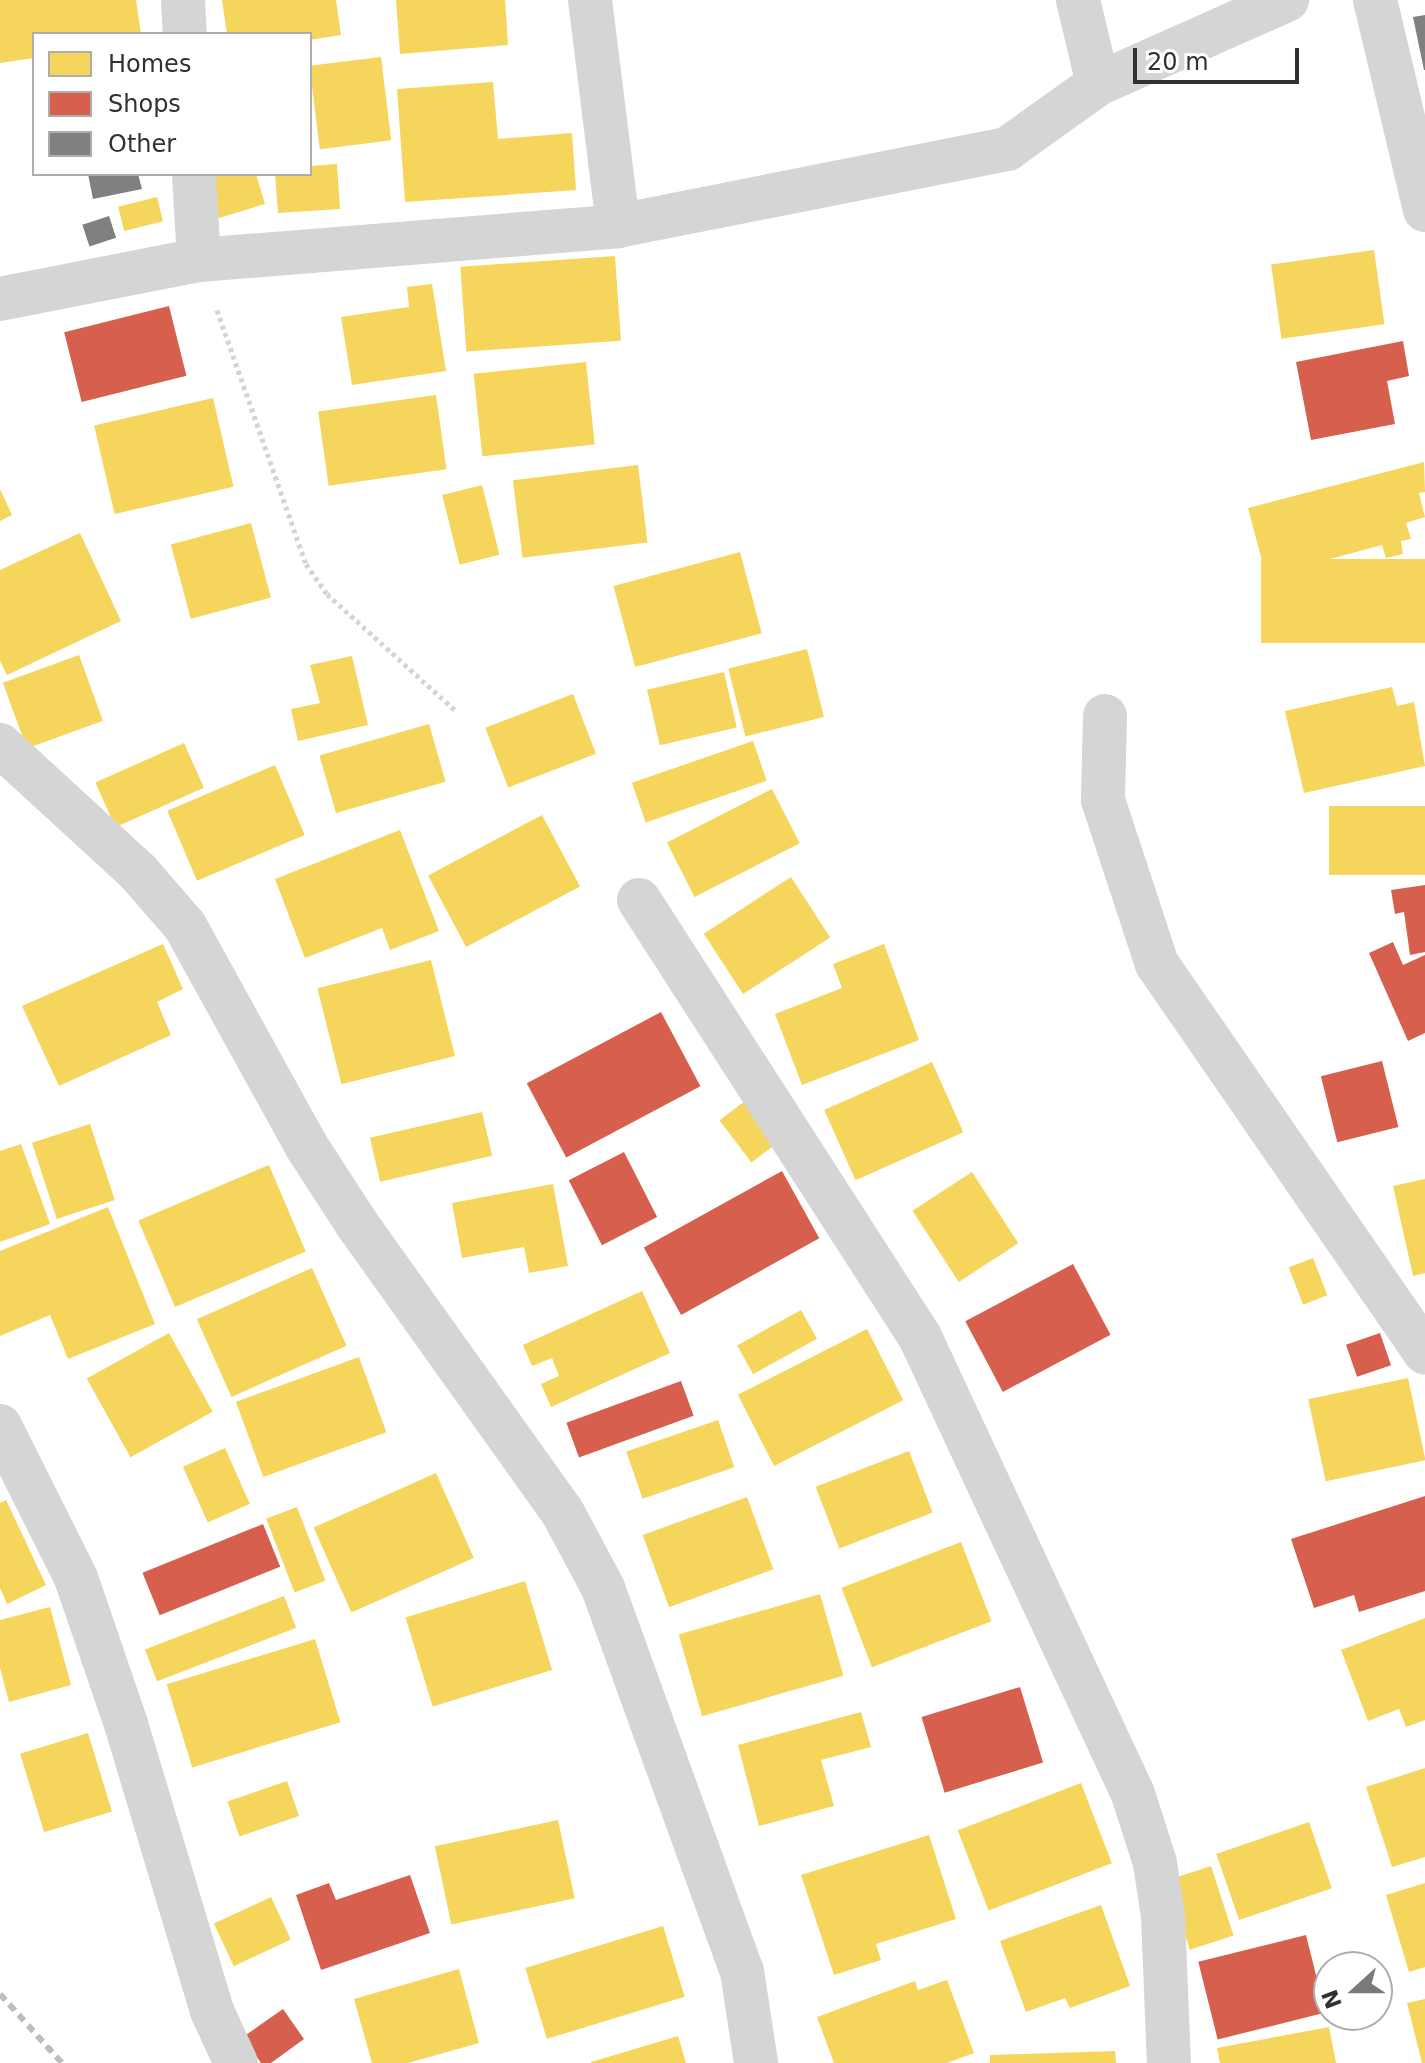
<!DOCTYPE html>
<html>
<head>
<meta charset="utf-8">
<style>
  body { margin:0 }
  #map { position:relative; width:1425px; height:2063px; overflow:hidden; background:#fff; font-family:"DejaVu Sans",sans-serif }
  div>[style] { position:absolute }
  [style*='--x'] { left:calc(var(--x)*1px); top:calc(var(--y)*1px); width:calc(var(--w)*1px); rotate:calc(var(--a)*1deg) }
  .homes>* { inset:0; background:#f6d55c; transform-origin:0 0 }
  .shops>* { inset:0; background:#d6604d; transform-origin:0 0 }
  .building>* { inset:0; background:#808080; transform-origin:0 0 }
  .path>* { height:5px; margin-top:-2.5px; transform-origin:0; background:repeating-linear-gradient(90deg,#d4d4d4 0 4px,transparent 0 8px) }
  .minor>* { height:44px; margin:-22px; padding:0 22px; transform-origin:22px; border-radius:22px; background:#d5d5d5 }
  .rail>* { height:6px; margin-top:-3px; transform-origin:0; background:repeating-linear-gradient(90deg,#bdbdbd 0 8px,transparent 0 14px) }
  span { translate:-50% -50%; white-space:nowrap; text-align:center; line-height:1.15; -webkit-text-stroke:8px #fff; paint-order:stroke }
  .legend { position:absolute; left:32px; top:32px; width:280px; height:144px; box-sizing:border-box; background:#fff; border:2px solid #adadad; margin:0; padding:10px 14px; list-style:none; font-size:24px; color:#313131 }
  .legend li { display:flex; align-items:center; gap:16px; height:40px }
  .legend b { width:40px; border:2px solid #adadad }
  .north { position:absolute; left:1313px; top:1951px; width:80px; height:80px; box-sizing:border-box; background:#fff; border:2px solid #adadad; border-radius:50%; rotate:249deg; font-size:22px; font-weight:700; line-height:32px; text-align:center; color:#313131 }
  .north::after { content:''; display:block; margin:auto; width:28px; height:36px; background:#797979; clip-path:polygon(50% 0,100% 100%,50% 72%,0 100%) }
  .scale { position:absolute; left:1133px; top:48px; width:166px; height:36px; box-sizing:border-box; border:4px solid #313131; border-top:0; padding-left:10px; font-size:24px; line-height:28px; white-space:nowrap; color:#313131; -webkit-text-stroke:6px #fff; paint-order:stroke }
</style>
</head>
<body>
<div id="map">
  <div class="homes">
    <div style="clip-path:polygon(0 0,136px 0,141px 34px,34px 34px,34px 58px,0 63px)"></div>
    <div style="clip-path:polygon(222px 0,336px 0,341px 35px,310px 40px,310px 34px,227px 34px)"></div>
    <div style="clip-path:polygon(396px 0,505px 0,508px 45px,400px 54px)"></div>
    <div style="left:381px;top:57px;width:84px;height:72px;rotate:83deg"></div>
    <div style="clip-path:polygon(493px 82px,498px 139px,572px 133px,576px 190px,405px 202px,397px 89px)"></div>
    <div style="clip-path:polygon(337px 164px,340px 209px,278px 213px,275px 174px,310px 174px,310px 166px)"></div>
    <div style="clip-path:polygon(205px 174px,256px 174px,265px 204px,219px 218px)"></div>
    <div style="left:157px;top:197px;width:25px;height:40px;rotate:76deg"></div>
    <div style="left:1374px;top:250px;width:75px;height:104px;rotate:82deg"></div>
    <div style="left:615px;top:256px;width:85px;height:155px;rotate:86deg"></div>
    <div style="clip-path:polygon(432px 284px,446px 371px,352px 385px,341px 317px,409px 307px,407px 287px)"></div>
    <div style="left:586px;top:362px;width:83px;height:113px;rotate:84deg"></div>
    <div style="left:436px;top:395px;width:75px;height:119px;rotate:82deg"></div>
    <div style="left:213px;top:398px;width:91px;height:122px;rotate:77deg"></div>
    <div style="clip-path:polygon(1424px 462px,1425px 492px,1419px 493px,1425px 517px,1406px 523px,1411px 539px,1401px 541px,1403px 554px,1386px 558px,1382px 545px,1315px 563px,1319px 575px,1297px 581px,1295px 568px,1266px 576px,1248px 508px)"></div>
    <div style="left:638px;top:465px;width:78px;height:126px;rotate:83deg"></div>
    <div style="left:482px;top:485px;width:72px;height:41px;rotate:76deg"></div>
    <div style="clip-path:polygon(0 489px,12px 515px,0 521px)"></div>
    <div style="left:251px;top:523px;width:77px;height:83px;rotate:75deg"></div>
    <div style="clip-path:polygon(80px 533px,121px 621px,7px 675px,0 661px,0 570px)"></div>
    <div style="left:740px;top:552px;width:84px;height:131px;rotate:75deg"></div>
    <div style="left:1425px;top:559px;width:84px;height:164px;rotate:90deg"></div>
    <div style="left:807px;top:649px;width:70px;height:81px;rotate:76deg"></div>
    <div style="left:79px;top:655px;width:70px;height:81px;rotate:70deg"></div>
    <div style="clip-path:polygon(352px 656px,368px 725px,298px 741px,291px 709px,320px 703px,310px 665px)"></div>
    <div style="left:724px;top:672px;width:57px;height:79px;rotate:77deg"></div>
    <div style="clip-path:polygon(1392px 687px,1397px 706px,1414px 702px,1425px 766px,1304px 793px,1285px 711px)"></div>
    <div style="left:573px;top:694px;width:64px;height:94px;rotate:69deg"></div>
    <div style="left:429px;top:724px;width:60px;height:114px;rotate:74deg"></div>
    <div style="left:753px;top:741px;width:42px;height:128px;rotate:71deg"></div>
    <div style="left:184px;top:743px;width:49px;height:97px;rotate:66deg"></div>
    <div style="left:275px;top:765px;width:76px;height:117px;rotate:67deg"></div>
    <div style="left:772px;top:789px;width:61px;height:118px;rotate:63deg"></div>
    <div style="left:1425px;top:806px;width:69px;height:96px;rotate:90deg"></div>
    <div style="left:542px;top:815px;width:81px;height:129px;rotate:62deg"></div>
    <div style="clip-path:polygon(400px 830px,439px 931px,390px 950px,382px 928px,305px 958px,275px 879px)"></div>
    <div style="left:791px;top:877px;width:72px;height:104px;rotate:57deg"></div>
    <div style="clip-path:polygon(163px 944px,183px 989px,157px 1002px,171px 1035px,59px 1086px,22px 1006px)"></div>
    <div style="clip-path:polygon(884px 944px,919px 1040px,802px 1085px,775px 1014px,842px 988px,833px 964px)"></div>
    <div style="left:431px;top:960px;width:99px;height:117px;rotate:76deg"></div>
    <div style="left:932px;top:1062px;width:77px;height:118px;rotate:66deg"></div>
    <div style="left:749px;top:1098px;width:53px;height:37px;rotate:53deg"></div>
    <div style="left:482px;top:1112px;width:45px;height:115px;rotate:77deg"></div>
    <div style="left:90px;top:1124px;width:80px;height:61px;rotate:72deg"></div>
    <div style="clip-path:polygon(21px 1144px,50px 1224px,0 1242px,0 1151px)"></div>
    <div style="left:269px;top:1165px;width:94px;height:142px;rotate:67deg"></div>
    <div style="left:972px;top:1172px;width:85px;height:71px;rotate:57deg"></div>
    <div style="clip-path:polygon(1425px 1179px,1425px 1273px,1413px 1276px,1393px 1186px)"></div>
    <div style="clip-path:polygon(553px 1184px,568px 1266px,529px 1273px,524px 1247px,462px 1258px,452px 1203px)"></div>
    <div style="clip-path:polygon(108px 1207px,155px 1324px,68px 1359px,50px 1315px,0 1336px,0 1251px)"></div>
    <div style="left:1313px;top:1258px;width:40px;height:26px;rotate:69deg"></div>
    <div style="left:312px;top:1268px;width:85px;height:126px;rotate:66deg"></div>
    <div style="clip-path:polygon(642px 1291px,670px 1353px,551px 1407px,541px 1384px,559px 1376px,552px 1358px,532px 1366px,523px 1345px)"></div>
    <div style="left:801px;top:1310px;width:33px;height:73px;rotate:61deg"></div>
    <div style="left:867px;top:1329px;width:80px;height:145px;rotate:63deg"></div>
    <div style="left:169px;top:1333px;width:90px;height:94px;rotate:61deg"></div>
    <div style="left:359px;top:1357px;width:80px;height:131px;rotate:70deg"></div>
    <div style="left:1408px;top:1378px;width:84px;height:102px;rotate:78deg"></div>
    <div style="left:718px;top:1420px;width:50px;height:97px;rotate:71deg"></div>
    <div style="left:225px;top:1448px;width:61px;height:46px;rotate:66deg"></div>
    <div style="left:909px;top:1451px;width:66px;height:100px;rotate:69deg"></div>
    <div style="left:436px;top:1473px;width:93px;height:134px;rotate:66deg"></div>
    <div style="left:747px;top:1497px;width:77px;height:111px;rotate:70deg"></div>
    <div style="clip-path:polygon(6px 1500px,46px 1585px,7px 1604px,0 1588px,0 1503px)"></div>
    <div style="left:297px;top:1507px;width:79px;height:33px;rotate:69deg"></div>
    <div style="left:961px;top:1542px;width:85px;height:128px;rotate:69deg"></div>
    <div style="left:525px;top:1581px;width:93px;height:125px;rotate:73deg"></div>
    <div style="left:820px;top:1594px;width:85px;height:147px;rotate:74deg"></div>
    <div style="left:284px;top:1596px;width:34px;height:149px;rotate:69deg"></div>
    <div style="clip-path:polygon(50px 1607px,71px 1685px,9px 1702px,0 1668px,0 1620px)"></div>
    <div style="clip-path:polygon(1425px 1618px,1425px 1720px,1406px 1727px,1399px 1709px,1368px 1721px,1341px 1650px)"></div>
    <div style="left:315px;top:1639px;width:87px;height:155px;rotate:73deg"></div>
    <div style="clip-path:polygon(861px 1712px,871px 1747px,821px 1760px,834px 1806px,759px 1826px,738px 1745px)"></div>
    <div style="left:88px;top:1733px;width:82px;height:71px;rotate:73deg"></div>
    <div style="clip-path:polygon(1425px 1768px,1425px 1857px,1392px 1867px,1366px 1787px)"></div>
    <div style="left:287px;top:1781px;width:37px;height:63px;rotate:71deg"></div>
    <div style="left:1081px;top:1783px;width:86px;height:132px;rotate:69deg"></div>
    <div style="left:558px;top:1820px;width:80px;height:126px;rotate:78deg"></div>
    <div style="left:1309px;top:1822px;width:70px;height:98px;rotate:71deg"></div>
    <div style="clip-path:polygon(929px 1835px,956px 1919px,876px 1944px,881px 1960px,834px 1975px,801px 1875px)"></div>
    <div style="left:1211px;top:1866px;width:73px;height:46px;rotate:72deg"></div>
    <div style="clip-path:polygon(1425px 1883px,1425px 1967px,1409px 1972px,1386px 1895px)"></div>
    <div style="left:271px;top:1897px;width:47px;height:63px;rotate:65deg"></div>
    <div style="clip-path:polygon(1101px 1905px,1130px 1986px,1070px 2008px,1065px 1998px,1026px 2012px,1000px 1941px)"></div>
    <div style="left:663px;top:1926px;width:74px;height:144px;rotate:73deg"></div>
    <div style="clip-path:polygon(459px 1969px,479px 2043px,408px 2063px,372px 2063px,354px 1999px)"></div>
    <div style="clip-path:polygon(947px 1980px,974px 2053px,947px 2063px,834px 2063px,817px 2017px,915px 1981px,918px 1990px)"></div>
    <div style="clip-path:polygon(1425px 1999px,1425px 2063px,1422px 2063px,1407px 2003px)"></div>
    <div style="clip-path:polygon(1329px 2027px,1336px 2063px,1220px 2063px,1217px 2048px)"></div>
    <div style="clip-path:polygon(678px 2036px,686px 2063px,591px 2063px,591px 2062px)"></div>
    <div style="clip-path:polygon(1115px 2051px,1116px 2063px,990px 2063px,990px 2055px)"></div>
  </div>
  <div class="shops">
    <div style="left:169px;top:306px;width:72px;height:108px;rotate:76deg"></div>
    <div style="clip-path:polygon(1403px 341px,1409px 376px,1387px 381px,1395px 424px,1311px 440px,1296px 362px)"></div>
    <div style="clip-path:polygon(1425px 885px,1425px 952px,1410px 955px,1404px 912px,1395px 914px,1391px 890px)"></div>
    <div style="clip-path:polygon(1393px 942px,1403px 965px,1425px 955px,1425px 1033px,1408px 1041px,1369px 953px)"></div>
    <div style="left:661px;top:1012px;width:84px;height:152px;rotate:62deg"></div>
    <div style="left:1382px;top:1061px;width:68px;height:63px;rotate:76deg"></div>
    <div style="left:624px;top:1152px;width:73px;height:62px;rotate:63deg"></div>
    <div style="left:782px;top:1171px;width:77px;height:158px;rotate:61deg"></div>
    <div style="left:1073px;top:1264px;width:80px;height:122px;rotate:62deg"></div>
    <div style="left:1380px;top:1333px;width:34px;height:36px;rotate:71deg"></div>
    <div style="left:681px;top:1381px;width:37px;height:122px;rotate:70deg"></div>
    <div style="clip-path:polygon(1425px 1496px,1425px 1591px,1359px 1612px,1354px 1595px,1314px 1608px,1291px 1539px)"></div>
    <div style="left:263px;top:1524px;width:46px;height:130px;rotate:68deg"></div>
    <div style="left:1020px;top:1687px;width:79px;height:103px;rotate:73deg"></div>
    <div style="clip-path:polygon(410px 1875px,430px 1933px,321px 1970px,296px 1895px,329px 1883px,336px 1900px)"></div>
    <div style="left:1306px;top:1935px;width:80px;height:111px;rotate:76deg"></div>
    <div style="clip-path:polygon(283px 2009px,304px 2039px,271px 2063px,261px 2063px,243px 2037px)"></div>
  </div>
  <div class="building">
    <div style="clip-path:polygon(1425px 15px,1425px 70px,1424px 70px,1413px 17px)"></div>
    <div style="clip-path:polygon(88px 174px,138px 174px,142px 189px,93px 199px)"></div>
    <div style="left:109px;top:216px;width:23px;height:28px;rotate:72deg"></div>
  </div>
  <div class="path">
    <div style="--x:217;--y:310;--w:269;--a:70.7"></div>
    <div style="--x:306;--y:564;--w:37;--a:55"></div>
    <div style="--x:327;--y:594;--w:174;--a:42.2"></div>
  </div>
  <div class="minor">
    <div style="--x:183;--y:0;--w:34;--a:87"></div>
    <div style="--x:590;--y:0;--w:228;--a:82.9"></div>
    <div style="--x:1078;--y:0;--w:86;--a:76.6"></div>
    <div style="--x:1375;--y:0;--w:216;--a:76.6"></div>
    <div style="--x:194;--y:174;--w:86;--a:86.7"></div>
    <div style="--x:0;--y:299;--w:203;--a:-11.1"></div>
    <div style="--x:199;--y:260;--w:420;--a:-4.6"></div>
    <div style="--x:618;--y:226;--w:397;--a:-11.2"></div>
    <div style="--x:1007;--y:149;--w:112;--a:-35.5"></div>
    <div style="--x:1098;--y:84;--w:207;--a:-24"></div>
    <div style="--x:1105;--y:716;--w:84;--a:91.4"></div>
    <div style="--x:1103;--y:800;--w:173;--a:71.8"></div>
    <div style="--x:1157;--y:964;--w:472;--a:55.4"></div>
    <div style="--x:0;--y:745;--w:189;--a:42.6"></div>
    <div style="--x:139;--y:873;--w:70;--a:49"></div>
    <div style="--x:185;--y:926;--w:252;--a:61.1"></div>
    <div style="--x:307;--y:1147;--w:95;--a:57"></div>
    <div style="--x:359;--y:1227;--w:351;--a:54.5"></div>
    <div style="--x:563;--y:1513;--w:85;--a:61.9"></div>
    <div style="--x:603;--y:1588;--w:407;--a:70.1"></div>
    <div style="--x:742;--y:1971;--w:93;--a:81.3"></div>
    <div style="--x:639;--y:900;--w:520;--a:57.26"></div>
    <div style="--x:920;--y:1337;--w:504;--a:65.01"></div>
    <div style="--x:1133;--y:1794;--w:72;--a:72.3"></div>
    <div style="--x:1155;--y:1863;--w:54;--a:81.4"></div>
    <div style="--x:1163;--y:1916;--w:147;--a:87.7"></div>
    <div style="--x:0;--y:1426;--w:170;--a:63.4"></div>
    <div style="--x:76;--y:1578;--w:154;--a:71.1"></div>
    <div style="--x:126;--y:1724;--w:300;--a:73.3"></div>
    <div style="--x:212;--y:2011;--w:57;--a:65.2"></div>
  </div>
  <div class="rail">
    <div style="--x:0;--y:1994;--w:93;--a:48.1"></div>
  </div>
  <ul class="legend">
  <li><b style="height:22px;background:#f6d55c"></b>Homes</li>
  <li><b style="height:22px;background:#d6604d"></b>Shops</li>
  <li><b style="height:22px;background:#808080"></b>Other</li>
  </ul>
  <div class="north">N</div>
  <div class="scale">20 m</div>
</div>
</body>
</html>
